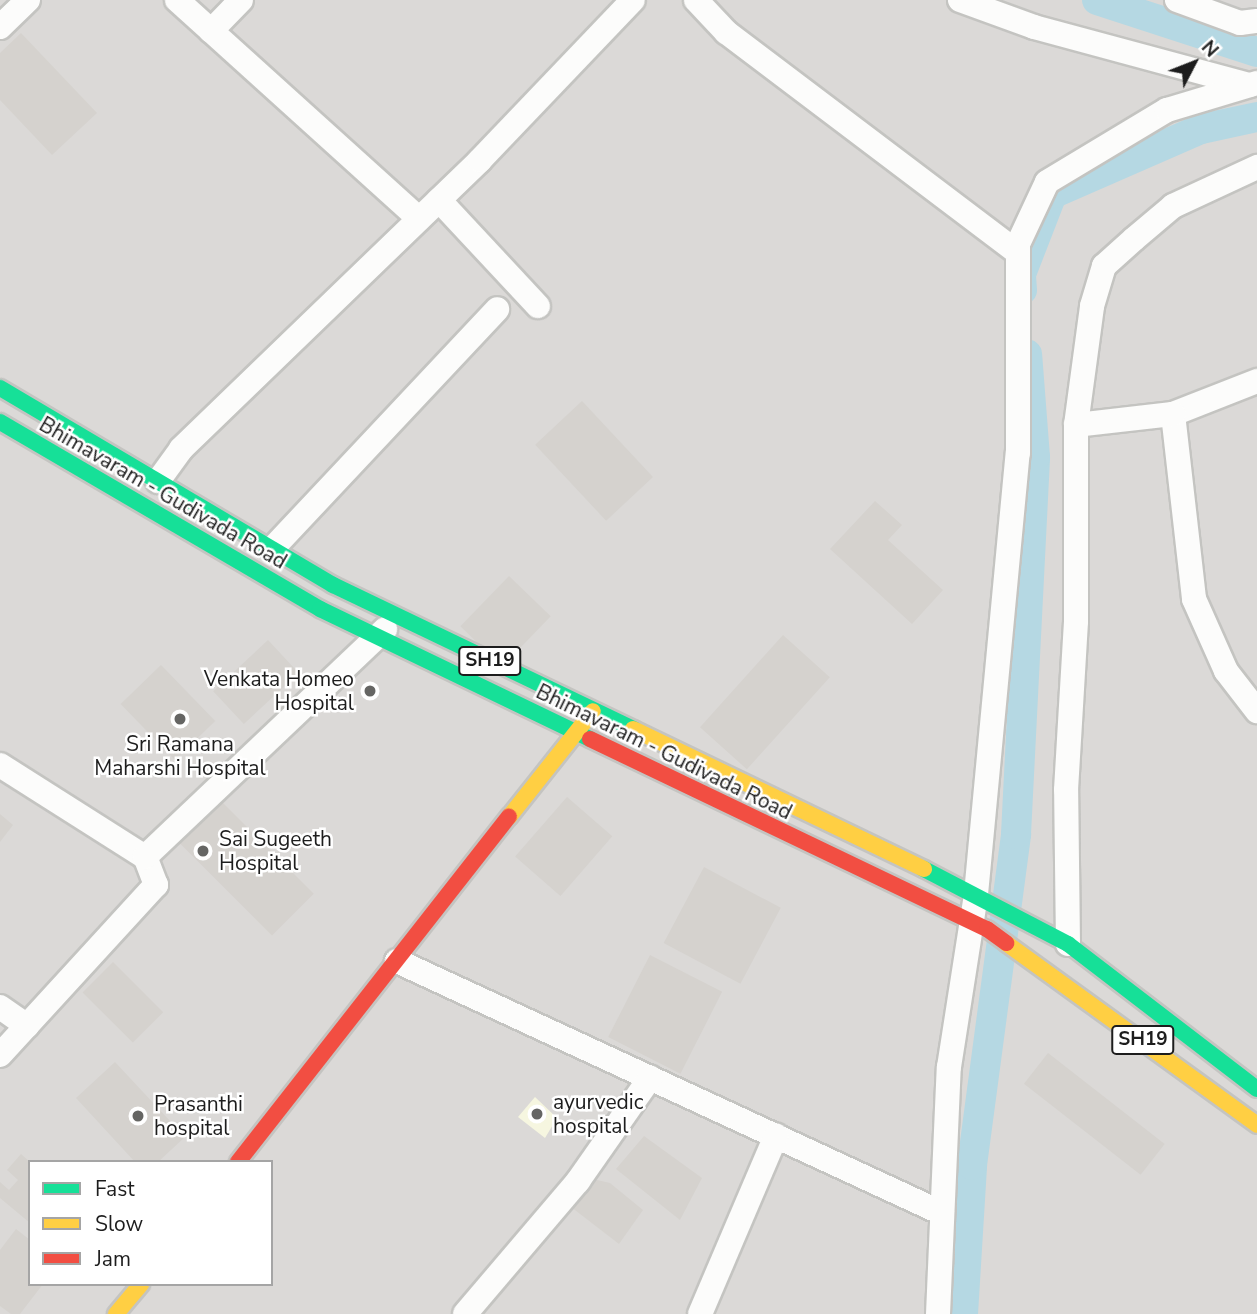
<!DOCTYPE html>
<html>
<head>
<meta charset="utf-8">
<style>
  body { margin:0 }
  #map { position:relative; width:1257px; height:1314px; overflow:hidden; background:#eceae5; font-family:"Nunito Sans",sans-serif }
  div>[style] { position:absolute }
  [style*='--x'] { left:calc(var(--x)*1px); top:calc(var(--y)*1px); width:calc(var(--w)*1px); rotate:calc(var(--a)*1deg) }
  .residential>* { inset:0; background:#dbd9d7 }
  .education>* { inset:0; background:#f6f6e0 }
  .canal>* { height:30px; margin:-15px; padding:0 15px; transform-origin:15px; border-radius:15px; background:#b5d8e3 }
  .building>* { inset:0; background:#d5d2ce; transform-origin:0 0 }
  .roads { filter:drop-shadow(2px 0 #c4c4c1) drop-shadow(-2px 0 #c4c4c1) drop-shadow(0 2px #c4c4c1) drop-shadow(0 -2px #c4c4c1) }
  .street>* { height:24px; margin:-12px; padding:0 12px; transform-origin:12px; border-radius:12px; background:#fcfcfb }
  .fast>* { height:16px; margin:-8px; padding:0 8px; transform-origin:8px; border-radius:8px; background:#16e098 }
  .slow>* { height:16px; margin:-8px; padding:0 8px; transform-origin:8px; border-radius:8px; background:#ffcf43 }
  .jam>* { height:16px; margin:-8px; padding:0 8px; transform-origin:8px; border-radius:8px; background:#f24e42 }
  .dots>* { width:19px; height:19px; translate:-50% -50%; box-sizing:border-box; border:4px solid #fff; border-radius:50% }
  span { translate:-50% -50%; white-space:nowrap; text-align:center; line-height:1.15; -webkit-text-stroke:5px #fff; paint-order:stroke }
  .shield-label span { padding:2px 5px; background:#fff; border:2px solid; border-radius:5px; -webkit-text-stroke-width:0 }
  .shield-label { font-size:19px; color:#1d1d1d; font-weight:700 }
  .street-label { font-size:21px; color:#1d1d1d }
  .poi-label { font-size:21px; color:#1d1d1d }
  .right { translate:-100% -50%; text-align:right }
  .left { translate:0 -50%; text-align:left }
  .legend { position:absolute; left:28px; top:1160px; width:245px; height:126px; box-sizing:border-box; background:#fff; border:2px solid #a5a5a5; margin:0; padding:9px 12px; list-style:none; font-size:21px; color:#1d1d1d }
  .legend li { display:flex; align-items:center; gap:14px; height:35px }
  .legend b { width:35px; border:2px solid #a5a5a5 }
  .north { position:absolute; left:1159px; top:28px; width:70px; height:70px; -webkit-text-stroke:5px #fff; paint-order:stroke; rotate:48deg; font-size:19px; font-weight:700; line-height:28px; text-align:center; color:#1d1d1d }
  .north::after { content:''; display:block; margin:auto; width:24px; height:32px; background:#1d1d1d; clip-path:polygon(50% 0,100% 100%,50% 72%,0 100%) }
</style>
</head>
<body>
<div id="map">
  <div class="residential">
    <div style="clip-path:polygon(evenodd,0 0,1257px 0,1257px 1314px,0 1314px,0 0,30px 1162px,271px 1162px,271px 1284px,30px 1284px,30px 1162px)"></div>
  </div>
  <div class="education">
    <div style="clip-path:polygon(535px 1097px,557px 1118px,545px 1138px,518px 1117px)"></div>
  </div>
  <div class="canal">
    <div style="--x:1097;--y:0;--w:168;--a:18"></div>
    <div style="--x:1022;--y:290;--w:16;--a:-94"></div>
    <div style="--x:1021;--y:274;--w:86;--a:-68.8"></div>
    <div style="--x:1052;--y:194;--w:163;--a:-23.6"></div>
    <div style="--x:1201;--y:129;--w:57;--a:-12.1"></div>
    <div style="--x:963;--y:1314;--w:149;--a:-86.5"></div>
    <div style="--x:972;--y:1165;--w:334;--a:-82.4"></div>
    <div style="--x:1016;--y:834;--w:377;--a:-87.1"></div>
    <div style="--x:1035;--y:457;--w:103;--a:-94.4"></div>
  </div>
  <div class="building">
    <div style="clip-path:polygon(21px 33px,97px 113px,52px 155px,0 100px,0 53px)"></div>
    <div style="left:582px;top:401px;width:104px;height:64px;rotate:47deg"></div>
    <div style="clip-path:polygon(875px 501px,902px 525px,888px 540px,943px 590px,912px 624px,830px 549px)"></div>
    <div style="left:509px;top:576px;width:58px;height:70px;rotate:44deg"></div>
    <div style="left:783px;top:635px;width:63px;height:124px;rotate:42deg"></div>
    <div style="left:268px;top:640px;width:45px;height:75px;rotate:47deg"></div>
    <div style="left:161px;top:665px;width:78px;height:56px;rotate:46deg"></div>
    <div style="left:567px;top:797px;width:60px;height:79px;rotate:41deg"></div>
    <div style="left:219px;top:799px;width:134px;height:59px;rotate:45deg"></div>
    <div style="clip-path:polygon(0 814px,13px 825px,0 842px)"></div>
    <div style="left:704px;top:867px;width:87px;height:86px;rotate:28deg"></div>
    <div style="left:650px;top:955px;width:81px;height:92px;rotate:27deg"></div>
    <div style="left:113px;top:962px;width:71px;height:43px;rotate:45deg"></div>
    <div style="left:1048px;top:1053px;width:148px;height:39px;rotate:38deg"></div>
    <div style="clip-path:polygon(115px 1062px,185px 1137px,158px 1162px,135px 1162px,76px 1098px)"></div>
    <div style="clip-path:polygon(644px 1136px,702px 1178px,680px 1220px,616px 1169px)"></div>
    <div style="clip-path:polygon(21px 1154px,30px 1162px,30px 1223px,0 1198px,0 1182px,9px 1190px,18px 1180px,7px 1170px)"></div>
    <div style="clip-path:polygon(593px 1179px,610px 1183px,643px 1210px,619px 1244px,571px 1207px)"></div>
    <div style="clip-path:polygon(16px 1229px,30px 1240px,30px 1284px,43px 1284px,20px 1314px,11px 1314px,0 1306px,0 1250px)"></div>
  </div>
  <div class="roads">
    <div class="street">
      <div style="--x:177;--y:0;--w:326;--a:42.1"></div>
      <div style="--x:696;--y:0;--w:44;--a:46.8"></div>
      <div style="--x:726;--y:32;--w:366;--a:37.1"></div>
      <div style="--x:960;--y:0;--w:79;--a:20"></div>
      <div style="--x:1034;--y:27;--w:223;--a:15.1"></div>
      <div style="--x:1177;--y:0;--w:67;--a:20.1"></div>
      <div style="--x:1240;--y:23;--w:17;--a:-7"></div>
      <div style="--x:0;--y:27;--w:39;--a:-44"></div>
      <div style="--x:211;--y:31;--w:43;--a:-45.9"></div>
      <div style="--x:439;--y:200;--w:145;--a:47"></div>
      <div style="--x:1257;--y:381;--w:90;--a:158.6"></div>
      <div style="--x:1173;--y:414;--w:186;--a:83.5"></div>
      <div style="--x:1194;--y:599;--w:79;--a:66"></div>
      <div style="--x:1226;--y:671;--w:51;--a:52.2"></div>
      <div style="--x:1076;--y:425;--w:98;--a:-6.5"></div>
      <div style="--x:158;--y:481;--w:39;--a:-54"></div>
      <div style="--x:181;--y:449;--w:416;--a:-44"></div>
      <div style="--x:480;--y:160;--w:221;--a:-46.3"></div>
      <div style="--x:272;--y:549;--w:329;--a:-46.8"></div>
      <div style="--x:0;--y:765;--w:172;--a:32.4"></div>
      <div style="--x:1068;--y:944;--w:154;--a:-90.7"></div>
      <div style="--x:1066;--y:790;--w:169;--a:-86.6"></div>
      <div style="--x:1076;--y:621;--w:196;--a:-90"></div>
      <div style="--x:1076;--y:425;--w:120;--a:-82.3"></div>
      <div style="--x:1092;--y:306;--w:42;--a:-73.3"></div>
      <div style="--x:1104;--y:266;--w:40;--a:-42"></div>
      <div style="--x:1134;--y:239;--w:51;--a:-40.2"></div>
      <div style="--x:1173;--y:206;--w:93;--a:-24.9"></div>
      <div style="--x:397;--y:961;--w:600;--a:24.82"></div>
      <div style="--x:0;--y:1007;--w:33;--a:35"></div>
      <div style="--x:0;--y:1055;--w:231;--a:-47.5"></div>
      <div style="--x:156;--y:885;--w:30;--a:-111"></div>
      <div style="--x:145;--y:857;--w:331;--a:-43.5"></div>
      <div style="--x:465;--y:1314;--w:175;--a:-49.6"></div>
      <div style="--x:578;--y:1181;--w:126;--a:-55"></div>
      <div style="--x:700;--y:1314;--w:194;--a:-66.9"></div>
      <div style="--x:938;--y:1314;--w:247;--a:-87.5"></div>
      <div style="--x:949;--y:1067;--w:175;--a:-81.1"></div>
      <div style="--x:976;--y:894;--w:443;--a:-84.6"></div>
      <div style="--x:1018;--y:453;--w:209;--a:-90"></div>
      <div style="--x:1018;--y:244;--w:68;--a:-64.9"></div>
      <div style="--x:1047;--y:182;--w:140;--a:-31"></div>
      <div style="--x:1167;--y:110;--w:94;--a:-16.7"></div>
    </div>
    <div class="fast">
      <div style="--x:0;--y:388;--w:387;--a:30.6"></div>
      <div style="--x:333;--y:585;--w:333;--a:25.6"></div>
      <div style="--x:0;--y:422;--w:371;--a:30.3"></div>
      <div style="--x:320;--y:609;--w:300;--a:25.7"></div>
      <div style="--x:924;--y:869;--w:162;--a:27.5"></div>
      <div style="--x:1068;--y:944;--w:238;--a:37.5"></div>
    </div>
    <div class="slow">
      <div style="--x:633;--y:729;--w:323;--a:25.7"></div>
      <div style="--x:509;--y:817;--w:135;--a:-51.6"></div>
      <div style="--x:1006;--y:943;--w:310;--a:35.9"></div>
      <div style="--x:116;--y:1314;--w:39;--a:-50"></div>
    </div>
    <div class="jam">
      <div style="--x:590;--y:739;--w:440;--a:25.6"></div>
      <div style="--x:987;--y:929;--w:24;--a:36"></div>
      <div style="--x:238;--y:1162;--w:439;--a:-51.9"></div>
    </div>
  </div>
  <div class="dots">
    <div style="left:370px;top:691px;background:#656563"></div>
    <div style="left:180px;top:719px;background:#656563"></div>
    <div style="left:203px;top:851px;background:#656563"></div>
    <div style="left:537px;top:1114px;background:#656563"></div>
    <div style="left:138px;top:1116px;background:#656563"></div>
  </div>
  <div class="shield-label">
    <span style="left:490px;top:661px">SH19</span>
    <span style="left:1143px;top:1040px">SH19</span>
  </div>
  <div class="street-label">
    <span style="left:163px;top:493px;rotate:30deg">Bhimavaram - Gudivada Road</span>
    <span style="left:664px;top:752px;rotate:26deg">Bhimavaram - Gudivada Road</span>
  </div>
  <div class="poi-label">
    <span class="right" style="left:354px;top:691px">Venkata Homeo<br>Hospital</span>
    <span style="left:180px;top:756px">Sri Ramana<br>Maharshi Hospital</span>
    <span class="left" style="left:219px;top:851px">Sai Sugeeth<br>Hospital</span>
    <span class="left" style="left:553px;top:1114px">ayurvedic<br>hospital</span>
    <span class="left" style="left:154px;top:1116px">Prasanthi<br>hospital</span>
  </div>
  <ul class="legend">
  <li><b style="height:9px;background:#16e098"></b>Fast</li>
  <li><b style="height:9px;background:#ffcf43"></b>Slow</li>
  <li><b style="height:9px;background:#f24e42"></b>Jam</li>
  </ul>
  <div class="north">N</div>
</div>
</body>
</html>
